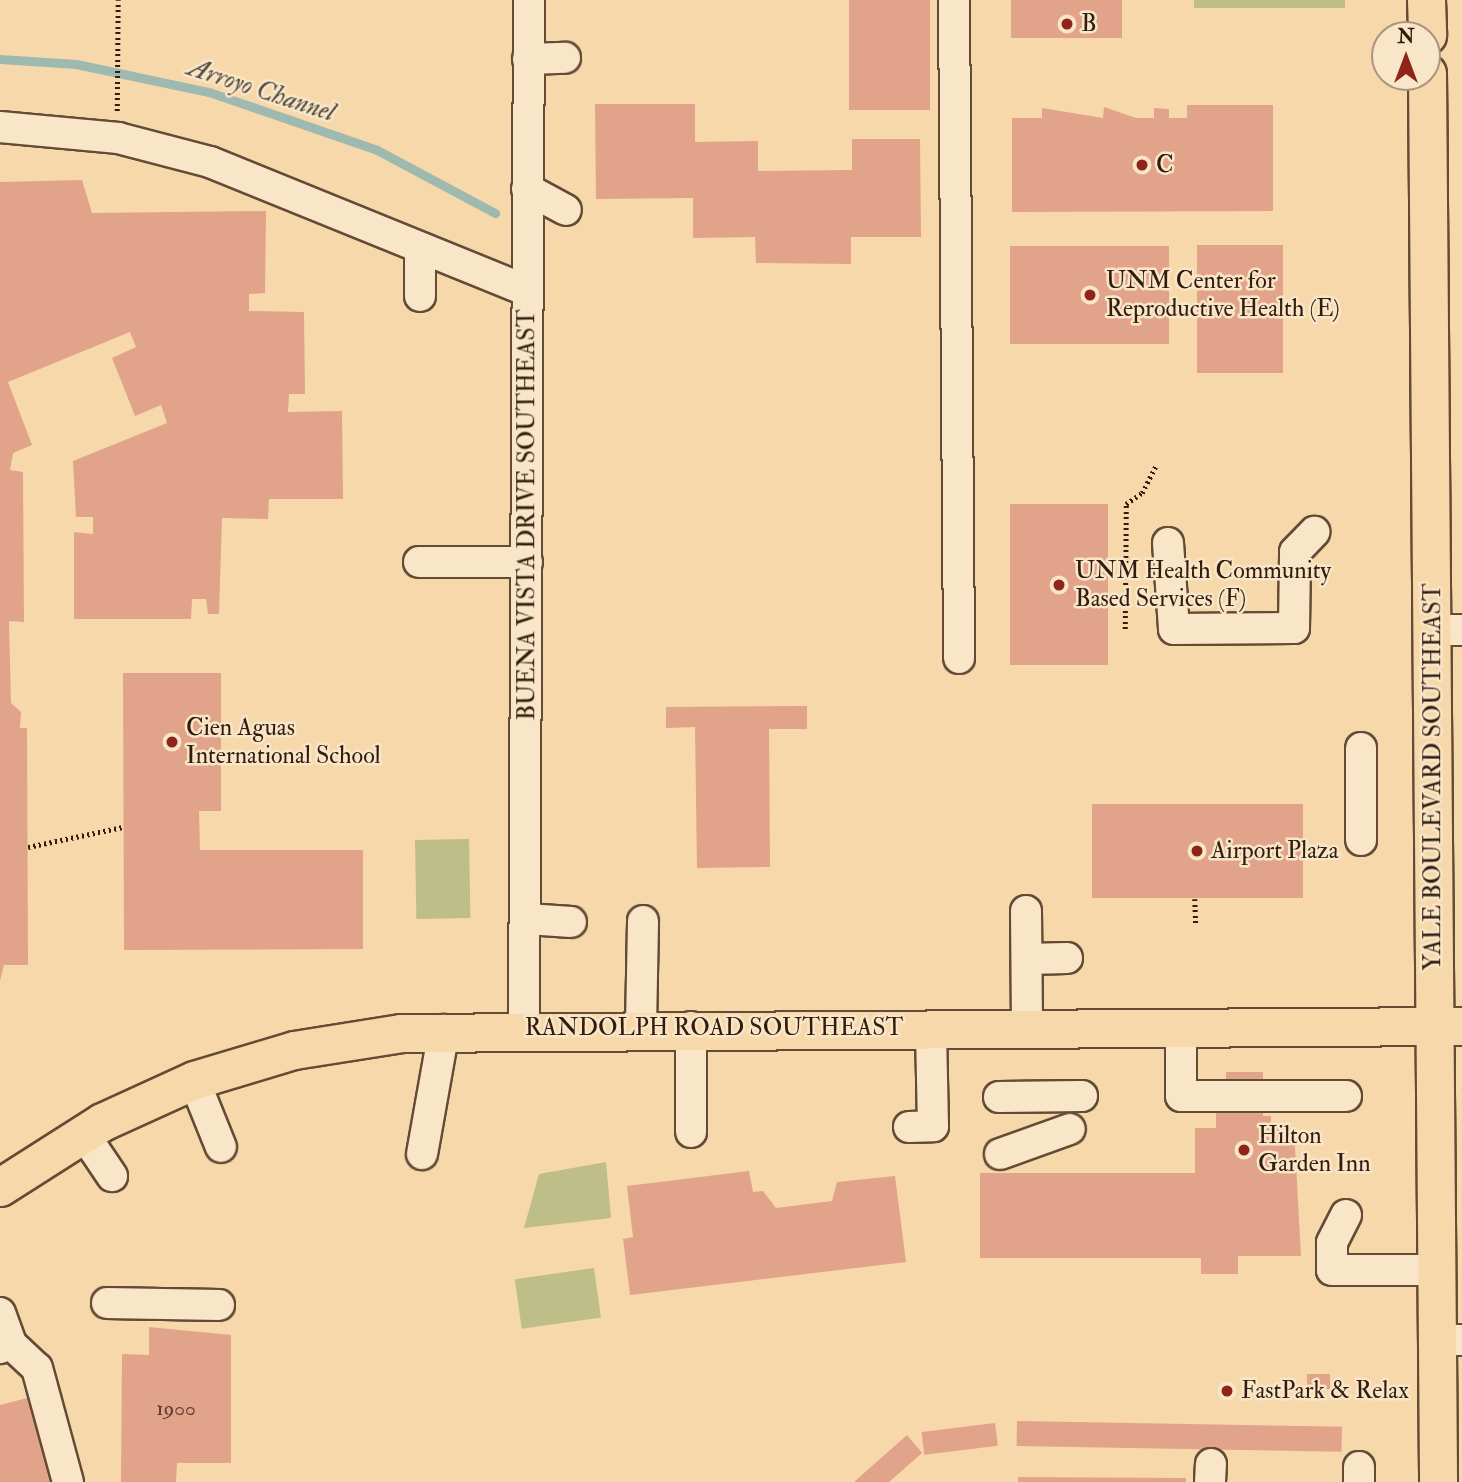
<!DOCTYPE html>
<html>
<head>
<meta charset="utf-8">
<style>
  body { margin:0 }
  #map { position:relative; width:1462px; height:1482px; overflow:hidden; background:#f6d8ab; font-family:"IM FELL Double Pica",serif }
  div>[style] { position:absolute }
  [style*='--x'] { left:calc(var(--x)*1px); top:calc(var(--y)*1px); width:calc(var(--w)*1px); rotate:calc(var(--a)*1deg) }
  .green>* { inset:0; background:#bdbe88; transform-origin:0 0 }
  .stream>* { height:9px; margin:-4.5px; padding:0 4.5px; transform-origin:4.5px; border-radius:4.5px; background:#9eb9b0 }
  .building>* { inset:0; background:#e1a38a; transform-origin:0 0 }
  .path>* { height:4.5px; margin-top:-2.25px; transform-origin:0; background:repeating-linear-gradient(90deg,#321c0e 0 2px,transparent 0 5.5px) }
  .roads { filter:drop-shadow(2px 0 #634b35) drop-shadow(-2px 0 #634b35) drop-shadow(0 2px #634b35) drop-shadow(0 -2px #634b35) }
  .minor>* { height:30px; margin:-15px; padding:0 15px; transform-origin:15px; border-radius:15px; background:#f9e6c8 }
  .major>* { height:37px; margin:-18.5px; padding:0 18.5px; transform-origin:18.5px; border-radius:18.5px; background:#f6d8ab }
  .dots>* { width:19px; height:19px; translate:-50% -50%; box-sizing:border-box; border:4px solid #f9e6c8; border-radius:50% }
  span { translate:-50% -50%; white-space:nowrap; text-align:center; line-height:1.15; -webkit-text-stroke:5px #f9e6c8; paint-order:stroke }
  .number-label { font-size:21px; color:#5e3e2d }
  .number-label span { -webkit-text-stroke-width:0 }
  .poi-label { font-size:24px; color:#321c0e }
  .left { translate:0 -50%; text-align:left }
  .street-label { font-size:24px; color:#321c0e }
  .water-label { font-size:26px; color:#524b3f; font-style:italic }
  .north { position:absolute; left:1371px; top:21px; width:70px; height:70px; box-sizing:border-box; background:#f9e6c8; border:2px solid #a9957e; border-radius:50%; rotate:0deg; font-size:19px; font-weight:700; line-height:28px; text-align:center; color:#321c0e }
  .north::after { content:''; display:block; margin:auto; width:24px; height:32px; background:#8f2418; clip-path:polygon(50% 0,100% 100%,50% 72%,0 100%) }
</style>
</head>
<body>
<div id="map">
  <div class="green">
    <div style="left:1194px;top:0;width:151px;height:8px"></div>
    <div style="left:469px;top:839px;width:79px;height:54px;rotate:89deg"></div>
    <div style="clip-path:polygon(606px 1162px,611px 1218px,524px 1228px,539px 1174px)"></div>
    <div style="left:594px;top:1268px;width:50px;height:80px;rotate:82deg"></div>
  </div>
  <div class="stream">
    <div style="--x:0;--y:59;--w:76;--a:3.8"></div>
    <div style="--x:76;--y:64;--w:136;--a:11.9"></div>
    <div style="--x:209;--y:92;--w:178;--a:19"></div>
    <div style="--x:377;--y:150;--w:134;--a:28.1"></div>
  </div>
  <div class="building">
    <div style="left:849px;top:0;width:81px;height:110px"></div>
    <div style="left:1011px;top:0;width:111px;height:38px"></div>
    <div style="clip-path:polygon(595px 104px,695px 104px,695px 142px,758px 141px,758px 171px,852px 170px,852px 139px,920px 139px,921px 237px,851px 237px,851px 264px,756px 263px,755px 237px,693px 238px,693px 198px,596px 199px)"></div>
    <div style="clip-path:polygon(1187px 105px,1273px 105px,1273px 211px,1012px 212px,1012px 118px,1042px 118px,1042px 108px,1103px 118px,1104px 107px,1136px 118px,1154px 118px,1154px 108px,1169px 109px,1169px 118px,1187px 118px)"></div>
    <div style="clip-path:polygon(82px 180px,92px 213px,266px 211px,265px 293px,249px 294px,249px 311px,304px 312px,305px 394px,289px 394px,288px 412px,342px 411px,343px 499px,269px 499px,268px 519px,222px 518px,219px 614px,208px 614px,206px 599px,192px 599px,191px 619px,74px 619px,74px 532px,93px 534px,93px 517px,76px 517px,73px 461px,167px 423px,161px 405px,135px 416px,112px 358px,136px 347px,130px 332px,8px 382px,32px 445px,13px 453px,10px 470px,23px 472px,24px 622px,9px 621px,11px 703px,21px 712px,20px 728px,27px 728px,28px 965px,4px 965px,0 981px,0 182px)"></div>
    <div style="left:1197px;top:245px;width:86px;height:128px"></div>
    <div style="left:1010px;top:246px;width:159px;height:98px"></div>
    <div style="left:1108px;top:504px;width:161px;height:98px;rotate:90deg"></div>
    <div style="clip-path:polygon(123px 673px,221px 673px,221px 811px,199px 811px,200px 850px,363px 850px,363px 949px,124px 950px)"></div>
    <div style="clip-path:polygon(807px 706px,807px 729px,769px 729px,770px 867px,697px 868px,695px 727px,666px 728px,666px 707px)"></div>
    <div style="left:1092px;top:804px;width:211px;height:94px"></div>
    <div style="clip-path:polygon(1226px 1072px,1263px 1072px,1263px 1116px,1271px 1116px,1271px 1128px,1294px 1128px,1301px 1256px,1238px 1256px,1238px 1274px,1201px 1274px,1201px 1258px,980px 1258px,980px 1173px,1195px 1173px,1195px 1128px,1216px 1128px,1216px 1113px,1226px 1113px)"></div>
    <div style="clip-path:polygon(749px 1171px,753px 1192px,763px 1191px,776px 1208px,832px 1201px,837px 1182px,895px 1176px,906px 1262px,630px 1295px,623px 1239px,633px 1237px,627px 1186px)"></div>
    <div style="clip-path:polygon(149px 1327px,231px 1335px,231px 1463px,177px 1463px,176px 1482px,121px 1482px,122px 1354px,149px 1355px)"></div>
    <div style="left:1307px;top:1374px;width:23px;height:15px"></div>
    <div style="clip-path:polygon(31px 1397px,53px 1482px,0 1482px,0 1405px)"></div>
    <div style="left:1017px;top:1421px;width:325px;height:25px;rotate:1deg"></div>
    <div style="left:995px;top:1423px;width:23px;height:74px;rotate:83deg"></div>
    <div style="clip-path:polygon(907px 1435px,922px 1453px,889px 1482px,854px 1482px)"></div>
    <div style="clip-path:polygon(1018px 1477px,1186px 1478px,1186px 1482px,1018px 1482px)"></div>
  </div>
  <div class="path">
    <div style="--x:117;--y:111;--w:111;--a:-89.5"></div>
    <div style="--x:1125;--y:629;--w:125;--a:-89.5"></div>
    <div style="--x:1126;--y:504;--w:19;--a:-35"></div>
    <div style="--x:1142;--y:493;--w:30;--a:-63"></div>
    <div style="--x:28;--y:847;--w:97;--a:-11.9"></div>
    <div style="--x:1195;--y:899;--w:25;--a:88"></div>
  </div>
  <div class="roads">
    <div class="minor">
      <div style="--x:954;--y:0;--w:658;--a:89.56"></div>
      <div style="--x:528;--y:59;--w:37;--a:-2"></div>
      <div style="--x:0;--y:127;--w:119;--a:5.3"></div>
      <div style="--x:118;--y:138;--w:95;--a:14.6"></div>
      <div style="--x:210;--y:162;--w:342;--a:22.1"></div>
      <div style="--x:527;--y:189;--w:44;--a:28.3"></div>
      <div style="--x:420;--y:296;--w:47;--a:-90"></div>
      <div style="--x:1168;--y:543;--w:86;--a:86"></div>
      <div style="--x:1174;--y:629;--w:120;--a:-0.5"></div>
      <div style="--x:1294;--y:628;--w:76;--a:-89.2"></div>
      <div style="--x:1295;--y:552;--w:28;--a:-46"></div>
      <div style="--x:419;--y:562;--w:108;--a:0"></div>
      <div style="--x:1433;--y:630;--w:29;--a:0"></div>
      <div style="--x:1361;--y:748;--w:92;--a:90"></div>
      <div style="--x:1026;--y:911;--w:114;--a:89.5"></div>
      <div style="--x:527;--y:919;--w:44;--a:3.9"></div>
      <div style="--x:1027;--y:959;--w:40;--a:-1.4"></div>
      <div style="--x:1181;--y:1026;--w:70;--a:90"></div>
      <div style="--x:1181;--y:1096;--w:165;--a:0"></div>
      <div style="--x:641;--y:1027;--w:106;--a:-88.9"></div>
      <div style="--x:691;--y:1027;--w:105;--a:90"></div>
      <div style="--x:524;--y:1029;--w:1029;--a:-89.72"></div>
      <div style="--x:194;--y:1080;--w:72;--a:68.1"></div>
      <div style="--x:999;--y:1097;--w:83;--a:-0.7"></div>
      <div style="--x:909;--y:1127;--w:24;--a:-2"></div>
      <div style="--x:933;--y:1126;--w:99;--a:-91.2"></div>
      <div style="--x:83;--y:1133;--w:52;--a:56"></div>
      <div style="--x:422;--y:1154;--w:126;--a:-79.9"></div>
      <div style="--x:1000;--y:1154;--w:74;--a:-19.7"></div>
      <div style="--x:1346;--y:1215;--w:31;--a:117"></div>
      <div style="--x:1332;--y:1243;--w:27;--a:90"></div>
      <div style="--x:1332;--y:1270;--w:104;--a:0"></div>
      <div style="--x:107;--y:1303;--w:112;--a:1"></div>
      <div style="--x:0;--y:1313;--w:33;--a:70"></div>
      <div style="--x:11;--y:1344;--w:12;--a:160"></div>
      <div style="--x:1437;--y:1340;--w:25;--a:0"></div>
      <div style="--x:11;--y:1344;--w:35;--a:43"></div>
      <div style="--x:37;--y:1368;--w:118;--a:74.8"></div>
      <div style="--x:1210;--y:1482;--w:18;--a:-87"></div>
      <div style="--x:1359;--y:1482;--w:15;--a:-90"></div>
    </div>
    <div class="major">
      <div style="--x:1426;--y:0;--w:35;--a:88"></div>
      <div style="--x:1427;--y:73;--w:1409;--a:89.55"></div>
      <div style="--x:0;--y:1187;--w:121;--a:-32.5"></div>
      <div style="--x:102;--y:1122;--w:101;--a:-24.5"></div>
      <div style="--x:194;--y:1080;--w:104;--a:-16.7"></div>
      <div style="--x:294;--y:1050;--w:108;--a:-9"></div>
      <div style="--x:401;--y:1033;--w:1061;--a:-0.38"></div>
    </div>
  </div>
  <div class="dots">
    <div style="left:1067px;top:24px;background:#8f2418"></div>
    <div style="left:1142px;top:165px;background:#8f2418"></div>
    <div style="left:1090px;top:295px;background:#8f2418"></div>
    <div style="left:1059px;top:585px;background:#8f2418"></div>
    <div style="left:172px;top:742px;background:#8f2418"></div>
    <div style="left:1197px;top:851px;background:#8f2418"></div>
    <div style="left:1244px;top:1150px;background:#8f2418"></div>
    <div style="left:1227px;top:1391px;background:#8f2418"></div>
  </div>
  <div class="number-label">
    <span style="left:176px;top:1409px">1900</span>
  </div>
  <div class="poi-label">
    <span class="left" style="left:1081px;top:24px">B</span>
    <span class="left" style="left:1156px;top:165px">C</span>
    <span class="left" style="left:1106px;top:295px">UNM Center for<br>Reproductive Health (E)</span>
    <span class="left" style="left:1075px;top:585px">UNM Health Community<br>Based Services (F)</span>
    <span class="left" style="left:186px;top:742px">Cien Aguas<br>International School</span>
    <span class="left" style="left:1211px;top:851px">Airport Plaza</span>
    <span class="left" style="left:1258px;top:1150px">Hilton<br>Garden Inn</span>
    <span class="left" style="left:1241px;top:1391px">FastPark &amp; Relax</span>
  </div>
  <div class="street-label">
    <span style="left:527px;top:515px;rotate:-90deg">BUENA VISTA DRIVE SOUTHEAST</span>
    <span style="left:1433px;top:777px;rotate:-90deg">YALE BOULEVARD SOUTHEAST</span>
    <span style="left:714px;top:1028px">RANDOLPH ROAD SOUTHEAST</span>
  </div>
  <div class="water-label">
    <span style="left:261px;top:91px;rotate:18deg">Arroyo Channel</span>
  </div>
  <div class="north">N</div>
</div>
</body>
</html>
